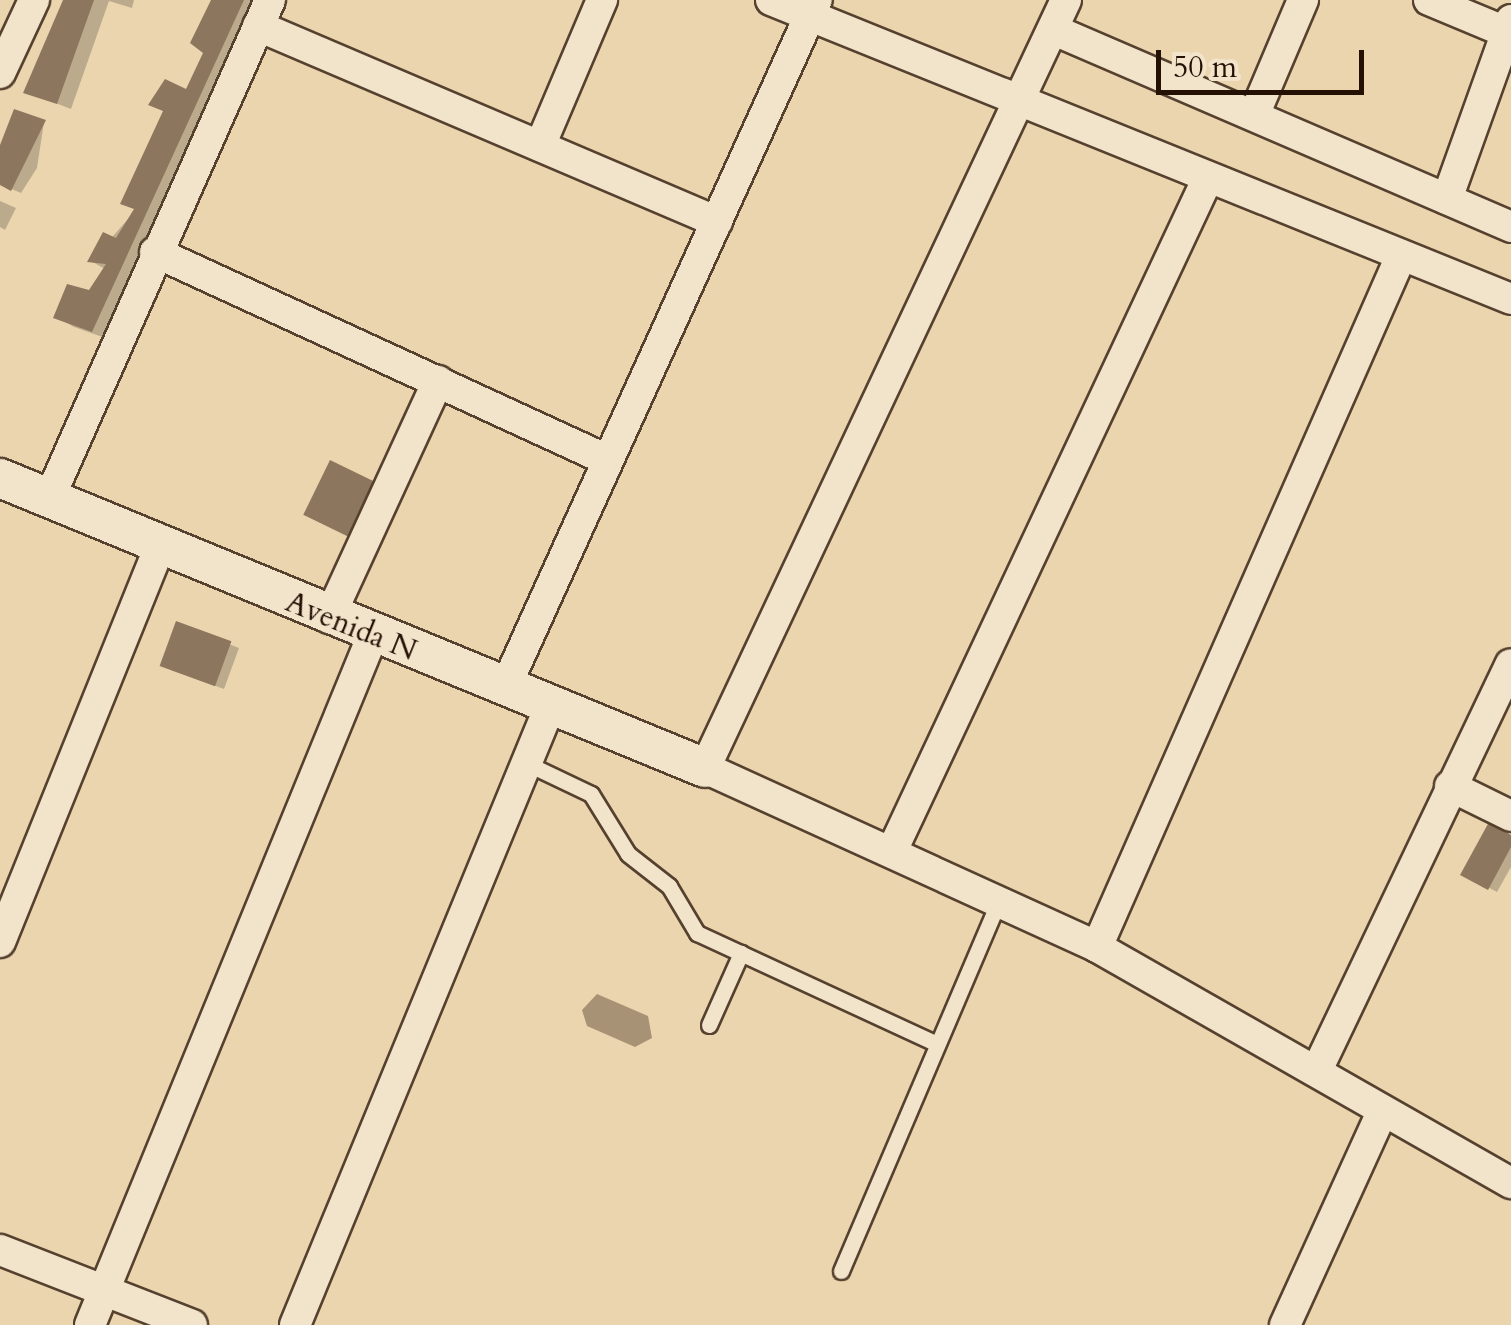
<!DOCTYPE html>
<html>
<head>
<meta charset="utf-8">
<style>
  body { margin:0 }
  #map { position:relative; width:1511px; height:1325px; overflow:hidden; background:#ebd5af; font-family:Cardo,serif }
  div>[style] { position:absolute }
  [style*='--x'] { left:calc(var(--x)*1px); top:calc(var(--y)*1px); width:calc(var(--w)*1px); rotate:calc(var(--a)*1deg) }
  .water>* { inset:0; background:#a89275 }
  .shadow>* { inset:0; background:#0003 }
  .building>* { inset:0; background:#8c765d; transform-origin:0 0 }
  .roads { filter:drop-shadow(2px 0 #56412f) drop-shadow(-2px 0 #56412f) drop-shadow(0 2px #56412f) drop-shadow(0 -2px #56412f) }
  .service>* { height:15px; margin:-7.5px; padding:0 7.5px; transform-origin:7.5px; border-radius:7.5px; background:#f2e4cb }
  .minor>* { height:30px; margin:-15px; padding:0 15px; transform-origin:15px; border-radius:15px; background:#f2e4cb }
  .tertiary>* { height:38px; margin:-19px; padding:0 19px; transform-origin:19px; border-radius:19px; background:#f2e4cb }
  span { translate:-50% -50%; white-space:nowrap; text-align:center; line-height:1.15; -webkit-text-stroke:10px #f2e4cb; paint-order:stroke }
  .street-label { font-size:30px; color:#251004 }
  .scale { position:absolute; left:1156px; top:50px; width:208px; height:45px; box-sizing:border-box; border:5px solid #251004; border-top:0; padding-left:12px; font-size:30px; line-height:35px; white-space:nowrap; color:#251004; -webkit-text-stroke:8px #f2e4cb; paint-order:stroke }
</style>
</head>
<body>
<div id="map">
  <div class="water">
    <div style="clip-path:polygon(597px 994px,648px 1016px,652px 1038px,635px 1047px,587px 1026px,582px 1010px)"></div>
  </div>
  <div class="shadow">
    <div style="clip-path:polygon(66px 0,134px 0,132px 8px,109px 1px,71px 109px,27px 92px)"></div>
    <div style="clip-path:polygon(214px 0,266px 0,111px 340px,74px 327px,56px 317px,90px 293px,105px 269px,91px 261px,136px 210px,206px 52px)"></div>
    <div style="clip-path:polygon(44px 122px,37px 168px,21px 193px,0 184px,0 151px)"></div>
    <div style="clip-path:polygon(0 201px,16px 208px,5px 230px,0 227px)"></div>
    <div style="clip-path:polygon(178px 624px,239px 648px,224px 689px,171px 670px)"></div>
    <div style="clip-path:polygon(1511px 837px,1511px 867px,1497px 892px,1463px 874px)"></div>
  </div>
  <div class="building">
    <div style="clip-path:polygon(63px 0,94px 0,57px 104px,23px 93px)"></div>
    <div style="clip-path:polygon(211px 0,244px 0,92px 332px,53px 318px,67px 284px,89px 290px,106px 264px,87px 262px,103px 232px,116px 238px,134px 209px,120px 204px,163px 111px,148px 105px,165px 79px,186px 89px,203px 53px,190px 43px)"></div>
    <div style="clip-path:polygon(14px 109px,46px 120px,11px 191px,0 185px,0 145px)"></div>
    <div style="left:330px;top:460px;width:52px;height:61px;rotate:26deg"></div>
    <div style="left:176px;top:621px;width:59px;height:48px;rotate:20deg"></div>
    <div style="clip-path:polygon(1489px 822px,1511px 835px,1511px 847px,1488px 890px,1460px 875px)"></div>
  </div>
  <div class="roads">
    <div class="service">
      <div style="--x:526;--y:763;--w:72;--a:25.5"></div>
      <div style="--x:591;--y:794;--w:70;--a:58.3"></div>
      <div style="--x:628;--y:854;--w:52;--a:38"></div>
      <div style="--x:669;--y:886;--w:55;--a:59.2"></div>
      <div style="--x:697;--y:933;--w:264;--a:24.8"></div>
      <div style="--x:709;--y:1025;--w:79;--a:-66"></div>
      <div style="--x:841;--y:1271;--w:402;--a:-66.9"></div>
    </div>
    <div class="minor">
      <div style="--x:771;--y:0;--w:798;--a:22"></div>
      <div style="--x:1066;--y:0;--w:849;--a:115.18"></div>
      <div style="--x:705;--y:768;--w:431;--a:24.5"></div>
      <div style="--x:1097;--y:947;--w:477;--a:29.7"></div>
      <div style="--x:1429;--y:0;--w:83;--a:22.6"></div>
      <div style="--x:258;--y:26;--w:499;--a:23.1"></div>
      <div style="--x:1054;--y:30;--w:498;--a:23.3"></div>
      <div style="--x:0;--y:73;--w:81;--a:-65"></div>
      <div style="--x:1255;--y:113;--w:123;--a:-67"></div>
      <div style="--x:540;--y:146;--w:159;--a:-67"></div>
      <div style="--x:1447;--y:199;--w:190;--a:-70.3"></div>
      <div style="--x:155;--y:252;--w:498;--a:24.7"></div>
      <div style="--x:49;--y:499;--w:546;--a:-66.11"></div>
      <div style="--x:329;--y:618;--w:261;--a:-65.3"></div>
      <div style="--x:505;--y:688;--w:755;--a:-65.61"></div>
      <div style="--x:1450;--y:786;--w:68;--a:26.2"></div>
      <div style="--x:892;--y:851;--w:741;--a:-64.85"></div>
      <div style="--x:0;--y:942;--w:423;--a:-68"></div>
      <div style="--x:1097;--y:947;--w:755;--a:-66.25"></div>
      <div style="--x:1319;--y:1066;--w:445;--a:-64.5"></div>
      <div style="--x:0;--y:1250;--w:206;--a:21.3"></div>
      <div style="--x:90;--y:1325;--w:744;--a:-67.71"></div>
      <div style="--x:295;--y:1325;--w:669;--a:-67.61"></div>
      <div style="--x:1285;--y:1325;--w:232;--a:-65.5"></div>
    </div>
    <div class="tertiary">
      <div style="--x:0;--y:478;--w:762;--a:22.36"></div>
    </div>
  </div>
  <div class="street-label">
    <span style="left:351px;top:627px;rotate:22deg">Avenida N</span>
  </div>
  <div class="scale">50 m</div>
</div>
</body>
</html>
